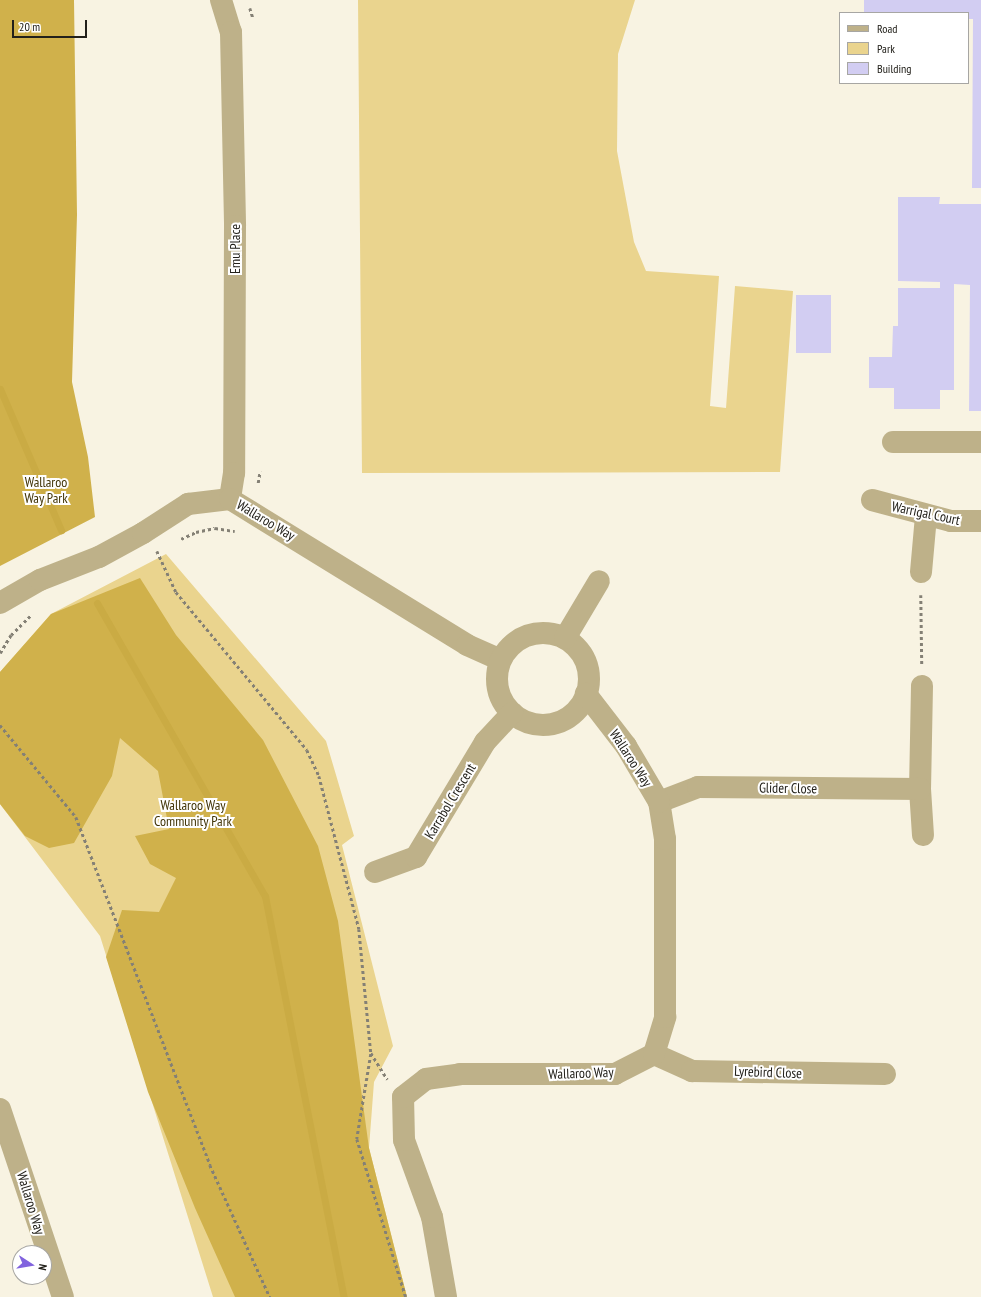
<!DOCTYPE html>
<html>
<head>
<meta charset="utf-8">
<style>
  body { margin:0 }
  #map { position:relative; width:981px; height:1297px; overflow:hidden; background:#f8f3e2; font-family:"PT Sans Narrow",sans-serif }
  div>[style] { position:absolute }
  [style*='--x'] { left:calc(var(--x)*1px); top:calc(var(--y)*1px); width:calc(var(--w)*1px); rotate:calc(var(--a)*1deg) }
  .green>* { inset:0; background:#ead48e }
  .forest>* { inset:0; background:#d0b14b }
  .stream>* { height:7px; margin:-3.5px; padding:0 3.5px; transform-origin:3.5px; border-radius:3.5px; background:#caab44 }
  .building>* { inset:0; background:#d2cdf2; transform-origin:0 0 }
  .path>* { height:2.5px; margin-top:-1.25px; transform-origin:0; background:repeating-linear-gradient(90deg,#848075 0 3px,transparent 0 6px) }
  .minor>* { height:22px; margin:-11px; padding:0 11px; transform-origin:11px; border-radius:11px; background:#beb189 }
  .minor>.ring { margin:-11px; padding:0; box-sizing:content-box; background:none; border:22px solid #beb189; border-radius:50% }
  span { translate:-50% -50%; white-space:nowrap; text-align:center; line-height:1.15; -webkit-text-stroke:4px #fff; paint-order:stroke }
  .street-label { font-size:14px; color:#22201a }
  .park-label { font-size:14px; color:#423508 }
  .legend { position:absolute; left:839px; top:12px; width:130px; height:72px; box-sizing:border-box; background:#fff; border:1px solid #a7a6a3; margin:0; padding:5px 7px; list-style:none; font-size:12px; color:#22201a }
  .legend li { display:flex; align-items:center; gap:8px; height:20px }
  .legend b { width:20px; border:1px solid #a7a6a3 }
  .north { position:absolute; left:12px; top:1245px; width:40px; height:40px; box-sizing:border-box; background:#fff; border:1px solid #a7a6a3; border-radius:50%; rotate:102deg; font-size:11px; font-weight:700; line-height:16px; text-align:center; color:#22201a }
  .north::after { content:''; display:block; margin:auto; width:14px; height:18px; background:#8163de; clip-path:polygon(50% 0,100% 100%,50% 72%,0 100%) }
  .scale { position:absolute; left:12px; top:20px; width:75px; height:18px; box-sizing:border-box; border:2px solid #22201a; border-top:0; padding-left:5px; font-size:12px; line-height:14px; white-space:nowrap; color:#22201a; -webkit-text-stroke:3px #fff; paint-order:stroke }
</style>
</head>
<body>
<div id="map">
  <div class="green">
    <div style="clip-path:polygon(358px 0,635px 0,618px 54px,617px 151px,634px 242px,646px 271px,719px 276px,710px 406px,726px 408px,735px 286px,793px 291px,780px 472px,362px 473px)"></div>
    <div style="clip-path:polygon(166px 554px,326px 741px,354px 836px,342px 845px,393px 1046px,374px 1082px,369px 1148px,407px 1297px,213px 1297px,100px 936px,0 804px,0 672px,51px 614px)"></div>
  </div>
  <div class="forest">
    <div style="clip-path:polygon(0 0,74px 0,77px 215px,72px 382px,88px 457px,95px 517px,0 566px)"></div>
    <div style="clip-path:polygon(140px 578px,176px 635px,263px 740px,318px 846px,338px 921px,369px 1148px,407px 1297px,235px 1297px,195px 1208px,148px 1092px,106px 957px,122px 910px,159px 912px,176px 878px,150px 864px,135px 836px,169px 829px,158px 771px,120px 738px,112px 776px,74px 843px,49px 848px,25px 836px,0 804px,0 672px,51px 614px)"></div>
  </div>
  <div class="stream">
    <div style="--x:0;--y:389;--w:154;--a:66.6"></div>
    <div style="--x:97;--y:603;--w:338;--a:60.2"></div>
    <div style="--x:265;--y:896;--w:409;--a:78.9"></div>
  </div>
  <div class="building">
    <div style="clip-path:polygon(864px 0,981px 0,981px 188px,972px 188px,973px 19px,968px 19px,968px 13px,864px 13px)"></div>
    <div style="clip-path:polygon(898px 197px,940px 197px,939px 204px,981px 204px,981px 411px,969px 411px,970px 285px,954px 284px,954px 390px,940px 390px,940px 409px,894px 409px,894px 388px,869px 388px,869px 357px,892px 357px,893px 326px,898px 326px,898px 288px,940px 288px,940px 282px,898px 281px)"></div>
    <div style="left:796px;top:295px;width:35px;height:58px"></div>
  </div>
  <div class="path">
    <div style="--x:250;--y:8;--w:10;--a:73"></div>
    <div style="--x:258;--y:483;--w:12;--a:-81"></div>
    <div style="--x:181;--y:539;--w:17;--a:-25"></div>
    <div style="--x:196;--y:532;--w:19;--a:-12"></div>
    <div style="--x:215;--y:528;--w:20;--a:9"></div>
    <div style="--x:157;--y:551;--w:45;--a:65.1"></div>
    <div style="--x:176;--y:592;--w:205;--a:50.3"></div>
    <div style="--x:307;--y:750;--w:29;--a:65"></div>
    <div style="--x:319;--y:776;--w:158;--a:75.3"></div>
    <div style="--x:359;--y:929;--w:125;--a:84.5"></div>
    <div style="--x:371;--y:1053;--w:31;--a:58"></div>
    <div style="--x:921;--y:595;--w:69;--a:89.2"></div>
    <div style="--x:0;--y:653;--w:21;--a:-59"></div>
    <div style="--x:11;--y:635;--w:30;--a:-45"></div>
    <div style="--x:0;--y:725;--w:119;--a:50.4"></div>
    <div style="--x:76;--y:817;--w:373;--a:68.9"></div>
    <div style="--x:210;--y:1165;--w:145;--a:65.6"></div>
    <div style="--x:371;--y:1054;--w:86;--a:99.4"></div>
    <div style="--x:357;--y:1139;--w:165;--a:72.8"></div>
  </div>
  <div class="minor">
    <div style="--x:221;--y:0;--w:34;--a:73"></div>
    <div style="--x:231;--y:32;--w:194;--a:88.8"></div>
    <div style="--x:235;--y:226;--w:247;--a:90.2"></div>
    <div style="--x:234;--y:473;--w:26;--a:99"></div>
    <div style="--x:893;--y:442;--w:88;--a:0"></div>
    <div style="--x:872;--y:500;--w:82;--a:14.9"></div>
    <div style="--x:951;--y:521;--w:30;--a:0"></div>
    <div style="--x:921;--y:572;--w:56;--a:-84.9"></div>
    <div style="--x:0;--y:603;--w:46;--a:-29.9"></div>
    <div style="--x:40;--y:580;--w:63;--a:-21.3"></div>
    <div style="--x:99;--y:557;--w:50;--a:-28.6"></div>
    <div style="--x:143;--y:533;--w:54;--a:-32.8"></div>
    <div style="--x:188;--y:504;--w:42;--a:-6.8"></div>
    <div style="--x:230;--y:499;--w:278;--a:31.6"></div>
    <div style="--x:467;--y:645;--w:36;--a:24"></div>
    <div class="ring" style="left:497px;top:633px;width:70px;height:70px"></div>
    <div style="--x:565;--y:638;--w:66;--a:-59.2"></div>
    <div style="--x:922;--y:686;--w:103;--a:91.1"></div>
    <div style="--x:920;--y:789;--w:46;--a:86.3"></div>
    <div style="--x:659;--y:802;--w:42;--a:-21"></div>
    <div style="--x:698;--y:787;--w:222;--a:0.5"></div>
    <div style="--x:375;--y:872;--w:44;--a:-20.1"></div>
    <div style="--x:416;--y:857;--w:134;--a:-59"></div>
    <div style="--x:485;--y:742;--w:40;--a:-47"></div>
    <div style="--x:654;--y:1054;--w:42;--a:24.1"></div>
    <div style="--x:692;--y:1071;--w:193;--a:0.9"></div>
    <div style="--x:0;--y:1109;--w:198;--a:71.5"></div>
    <div style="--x:446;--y:1297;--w:81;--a:-99.9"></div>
    <div style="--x:432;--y:1217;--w:82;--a:-110"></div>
    <div style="--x:404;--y:1140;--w:43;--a:-91.3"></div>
    <div style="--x:403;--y:1097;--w:29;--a:-38"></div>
    <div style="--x:426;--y:1079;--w:34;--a:-8"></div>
    <div style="--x:460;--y:1074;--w:155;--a:0"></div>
    <div style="--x:615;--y:1074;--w:44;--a:-27.1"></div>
    <div style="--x:654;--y:1054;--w:39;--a:-73"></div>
    <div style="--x:665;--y:1017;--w:178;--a:-90"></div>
    <div style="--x:665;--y:839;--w:37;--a:-99"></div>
    <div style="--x:659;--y:802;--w:65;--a:-120.5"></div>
    <div style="--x:626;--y:746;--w:66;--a:-127.6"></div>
  </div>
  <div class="street-label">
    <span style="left:235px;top:249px;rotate:-90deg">Emu Place</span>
    <span style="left:926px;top:513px;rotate:12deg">Warrigal Court</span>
    <span style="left:266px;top:520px;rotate:31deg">Wallaroo Way</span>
    <span style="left:631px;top:758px;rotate:57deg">Wallaroo Way</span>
    <span style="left:788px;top:788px;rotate:1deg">Glider Close</span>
    <span style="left:450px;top:801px;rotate:-59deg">Karrabol Crescent</span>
    <span style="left:768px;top:1072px;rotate:2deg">Lyrebird Close</span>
    <span style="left:581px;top:1073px;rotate:-2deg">Wallaroo Way</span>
    <span style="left:31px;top:1203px;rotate:73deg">Wallaroo Way</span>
  </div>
  <div class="park-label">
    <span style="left:46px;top:490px">Wallaroo<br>Way Park</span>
    <span style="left:193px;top:813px">Wallaroo Way<br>Community Park</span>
  </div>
  <ul class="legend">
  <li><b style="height:5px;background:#beb189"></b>Road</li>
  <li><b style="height:11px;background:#ead48e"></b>Park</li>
  <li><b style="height:11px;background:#d2cdf2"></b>Building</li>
  </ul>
  <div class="north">N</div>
  <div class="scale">20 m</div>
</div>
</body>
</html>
